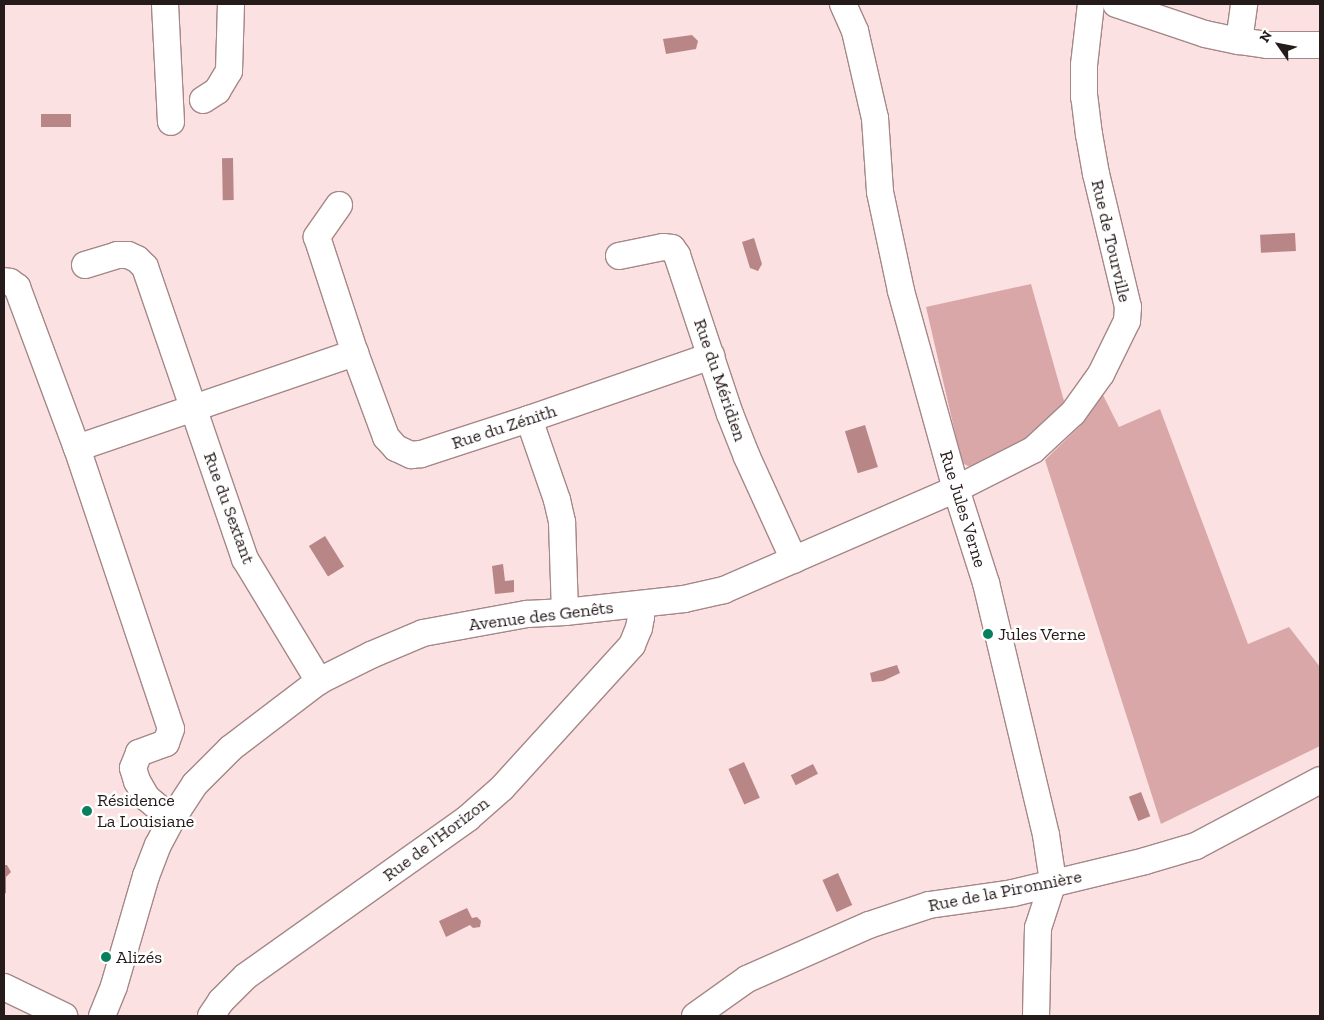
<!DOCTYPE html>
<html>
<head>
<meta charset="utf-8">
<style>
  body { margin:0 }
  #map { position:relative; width:1324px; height:1020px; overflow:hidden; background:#fbe1e1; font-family:"Zilla Slab",serif }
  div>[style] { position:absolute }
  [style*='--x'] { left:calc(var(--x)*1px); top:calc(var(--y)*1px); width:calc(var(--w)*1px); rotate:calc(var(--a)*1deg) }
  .green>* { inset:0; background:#daa7a9 }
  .water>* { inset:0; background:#b98688; transform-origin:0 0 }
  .roads { filter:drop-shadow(1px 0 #a58788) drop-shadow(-1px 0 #a58788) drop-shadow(0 1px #a58788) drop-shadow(0 -1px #a58788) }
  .minor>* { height:26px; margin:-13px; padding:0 13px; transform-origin:13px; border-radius:13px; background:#fff }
  .dots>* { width:14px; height:14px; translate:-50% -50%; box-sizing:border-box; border:2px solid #fff; border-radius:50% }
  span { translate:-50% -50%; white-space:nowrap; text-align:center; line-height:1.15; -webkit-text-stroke:5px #fff; paint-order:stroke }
  .street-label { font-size:18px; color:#261b1b }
  .poi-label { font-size:18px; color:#261b1b }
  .left { translate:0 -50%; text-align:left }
  .frame { position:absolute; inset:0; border:5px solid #261b1b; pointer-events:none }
  .north { position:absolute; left:1254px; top:20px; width:50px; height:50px; -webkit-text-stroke:4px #fff; paint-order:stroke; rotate:303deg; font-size:14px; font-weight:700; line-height:20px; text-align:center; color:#261b1b }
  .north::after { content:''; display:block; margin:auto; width:18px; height:22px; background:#261b1b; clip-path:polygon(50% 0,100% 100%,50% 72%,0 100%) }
</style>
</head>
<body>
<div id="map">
  <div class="green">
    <div style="clip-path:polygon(1031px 284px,1066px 408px,1038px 433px,976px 468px,968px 466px,962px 463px,926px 307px)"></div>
    <div style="clip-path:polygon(1102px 393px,1119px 427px,1160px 409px,1248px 644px,1289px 627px,1320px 667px,1320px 746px,1161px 824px,1045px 460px,1080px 426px)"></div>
  </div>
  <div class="water">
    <div style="clip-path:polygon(692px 35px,698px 41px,696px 49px,666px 54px,663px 39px)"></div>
    <div style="left:71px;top:114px;width:13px;height:30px;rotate:90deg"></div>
    <div style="left:233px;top:158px;width:42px;height:11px;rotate:89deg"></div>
    <div style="left:1295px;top:233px;width:18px;height:35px;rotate:87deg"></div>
    <div style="clip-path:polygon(754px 238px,762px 264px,758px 271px,750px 268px,742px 242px)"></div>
    <div style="left:865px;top:425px;width:44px;height:21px;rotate:73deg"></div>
    <div style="left:325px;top:536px;width:36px;height:19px;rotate:58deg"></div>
    <div style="clip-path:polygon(503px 564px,505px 581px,514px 580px,514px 592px,495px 594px,492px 566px)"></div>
    <div style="clip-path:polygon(897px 665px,900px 673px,883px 681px,872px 682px,870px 673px)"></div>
    <div style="left:744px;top:762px;width:39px;height:17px;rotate:66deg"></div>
    <div style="left:813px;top:764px;width:11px;height:25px;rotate:63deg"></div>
    <div style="left:1141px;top:792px;width:26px;height:13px;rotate:69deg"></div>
    <div style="clip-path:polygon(4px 865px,7px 865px,11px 872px,6px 877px,6px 893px,4px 894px)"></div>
    <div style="left:838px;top:873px;width:35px;height:17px;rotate:66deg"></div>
    <div style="clip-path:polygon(467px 908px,472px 918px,477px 917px,481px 921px,480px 927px,473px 928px,470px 925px,446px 937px,439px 921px)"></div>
  </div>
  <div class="roads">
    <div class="minor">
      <div style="--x:165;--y:4;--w:118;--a:87.1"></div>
      <div style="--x:843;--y:4;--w:30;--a:66"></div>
      <div style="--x:855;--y:31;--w:89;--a:77.1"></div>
      <div style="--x:875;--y:118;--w:74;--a:86.1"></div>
      <div style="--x:880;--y:192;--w:101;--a:78"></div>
      <div style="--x:901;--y:291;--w:205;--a:74.5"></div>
      <div style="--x:956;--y:489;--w:99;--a:72.3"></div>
      <div style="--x:986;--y:583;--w:259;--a:76.6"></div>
      <div style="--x:1046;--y:835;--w:48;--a:81.5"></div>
      <div style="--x:1053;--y:882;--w:48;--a:108.1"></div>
      <div style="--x:1038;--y:928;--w:88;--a:91.3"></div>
      <div style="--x:1116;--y:4;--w:94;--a:18.6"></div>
      <div style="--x:1205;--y:34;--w:35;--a:12"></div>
      <div style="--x:1239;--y:41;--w:28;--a:8"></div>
      <div style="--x:1267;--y:45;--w:53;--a:0"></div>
      <div style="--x:1239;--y:41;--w:37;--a:-82"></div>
      <div style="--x:203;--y:100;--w:17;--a:-33"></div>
      <div style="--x:217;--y:91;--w:23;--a:-59"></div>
      <div style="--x:229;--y:71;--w:67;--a:-88.3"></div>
      <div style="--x:339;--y:205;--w:39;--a:125"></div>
      <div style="--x:317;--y:237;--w:122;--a:71.9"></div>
      <div style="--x:355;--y:353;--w:90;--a:69.7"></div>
      <div style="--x:386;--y:437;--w:15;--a:48"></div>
      <div style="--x:396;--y:448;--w:17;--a:25"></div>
      <div style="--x:411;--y:455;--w:10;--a:-6"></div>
      <div style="--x:421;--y:454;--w:114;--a:-18"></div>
      <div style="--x:529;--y:419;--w:193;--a:-19.1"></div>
      <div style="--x:619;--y:256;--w:45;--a:-11.6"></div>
      <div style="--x:663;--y:247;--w:9;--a:6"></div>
      <div style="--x:672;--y:248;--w:9;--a:54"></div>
      <div style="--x:677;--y:255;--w:168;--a:71.6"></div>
      <div style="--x:730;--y:414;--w:46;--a:68.4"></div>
      <div style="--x:747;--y:457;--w:113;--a:65.5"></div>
      <div style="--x:85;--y:265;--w:34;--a:-17"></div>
      <div style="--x:117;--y:255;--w:11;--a:0"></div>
      <div style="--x:128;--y:255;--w:10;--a:24"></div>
      <div style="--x:137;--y:259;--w:11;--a:45"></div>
      <div style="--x:145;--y:267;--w:309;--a:71.1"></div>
      <div style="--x:245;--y:559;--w:143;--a:58.8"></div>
      <div style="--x:4;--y:281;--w:6;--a:9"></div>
      <div style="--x:10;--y:282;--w:9;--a:36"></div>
      <div style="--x:17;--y:287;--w:172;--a:69.6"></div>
      <div style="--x:77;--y:448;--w:296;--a:71.5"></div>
      <div style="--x:171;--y:729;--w:15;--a:110"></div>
      <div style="--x:166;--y:743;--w:29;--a:160"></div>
      <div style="--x:139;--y:753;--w:16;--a:112"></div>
      <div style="--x:133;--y:768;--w:14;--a:73"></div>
      <div style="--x:137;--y:781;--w:20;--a:60"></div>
      <div style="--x:147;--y:798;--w:33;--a:40"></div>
      <div style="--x:529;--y:419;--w:86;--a:70.9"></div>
      <div style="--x:557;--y:500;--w:23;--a:77"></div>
      <div style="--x:562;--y:522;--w:90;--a:88.1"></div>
      <div style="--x:77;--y:448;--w:294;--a:-18.9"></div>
      <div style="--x:4;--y:987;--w:67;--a:25.8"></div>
      <div style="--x:102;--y:1016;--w:32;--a:-68"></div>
      <div style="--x:114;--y:986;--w:115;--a:-73.8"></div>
      <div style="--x:146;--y:876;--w:33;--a:-69"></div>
      <div style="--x:158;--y:845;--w:30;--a:-62"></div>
      <div style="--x:172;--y:819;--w:42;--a:-56.7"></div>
      <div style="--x:195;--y:784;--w:51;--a:-45"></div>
      <div style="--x:231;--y:748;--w:111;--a:-37.3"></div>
      <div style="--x:319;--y:681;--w:58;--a:-26.6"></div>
      <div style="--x:371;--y:655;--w:56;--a:-22.9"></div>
      <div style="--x:423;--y:633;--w:106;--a:-10.4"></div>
      <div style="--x:527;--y:614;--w:38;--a:-3"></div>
      <div style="--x:565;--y:612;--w:120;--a:-6.2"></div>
      <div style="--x:684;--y:599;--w:41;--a:-12.7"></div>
      <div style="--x:724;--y:590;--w:253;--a:-23.5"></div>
      <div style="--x:956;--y:489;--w:86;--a:-26.9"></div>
      <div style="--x:1033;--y:450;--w:54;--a:-42.8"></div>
      <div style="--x:1073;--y:413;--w:48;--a:-54.3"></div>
      <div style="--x:1101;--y:374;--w:59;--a:-63.9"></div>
      <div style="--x:1127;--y:321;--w:14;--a:-86"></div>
      <div style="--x:1128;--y:307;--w:137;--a:-103.5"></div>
      <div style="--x:1096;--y:174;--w:40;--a:-100"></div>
      <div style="--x:1089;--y:135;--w:38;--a:-97"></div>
      <div style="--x:1084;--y:97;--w:32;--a:-90"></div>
      <div style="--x:1084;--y:65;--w:61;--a:-83.5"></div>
      <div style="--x:211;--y:1016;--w:18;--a:-56"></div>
      <div style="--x:221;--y:1001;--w:35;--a:-45"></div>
      <div style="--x:246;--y:976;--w:272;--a:-35.4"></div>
      <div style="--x:468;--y:818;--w:45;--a:-41.4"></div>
      <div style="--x:502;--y:788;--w:193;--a:-47.7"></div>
      <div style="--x:632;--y:645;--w:18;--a:-68"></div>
      <div style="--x:639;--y:628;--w:11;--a:-80"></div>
      <div style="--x:641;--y:617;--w:12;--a:-99"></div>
      <div style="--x:695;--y:1016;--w:64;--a:-35.4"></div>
      <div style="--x:747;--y:979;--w:133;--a:-23.9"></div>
      <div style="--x:869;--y:925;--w:63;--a:-18.4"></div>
      <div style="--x:929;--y:905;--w:85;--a:-8.1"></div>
      <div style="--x:1013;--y:893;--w:136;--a:-13.6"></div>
      <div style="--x:1145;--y:861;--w:53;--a:-16.4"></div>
      <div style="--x:1196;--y:846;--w:140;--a:-28"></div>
    </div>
  </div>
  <div class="dots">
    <div style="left:988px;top:634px;background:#087f5d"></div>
    <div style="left:87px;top:811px;background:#087f5d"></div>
    <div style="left:106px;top:957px;background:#087f5d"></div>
  </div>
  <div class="street-label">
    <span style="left:1111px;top:241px;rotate:77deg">Rue de Tourville</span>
    <span style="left:720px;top:380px;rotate:71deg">Rue du Méridien</span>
    <span style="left:504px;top:427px;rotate:-18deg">Rue du Zénith</span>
    <span style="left:229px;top:508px;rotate:70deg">Rue du Sextant</span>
    <span style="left:963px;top:509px;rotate:73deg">Rue Jules Verne</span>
    <span style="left:541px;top:616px;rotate:-7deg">Avenue des Genêts</span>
    <span style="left:436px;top:839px;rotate:-37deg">Rue de l'Horizon</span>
    <span style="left:1005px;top:891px;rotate:-11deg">Rue de la Pironnière</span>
  </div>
  <div class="poi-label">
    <span class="left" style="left:998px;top:634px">Jules Verne</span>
    <span class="left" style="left:97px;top:811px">Résidence<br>La Louisiane</span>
    <span class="left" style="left:116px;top:957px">Alizés</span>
  </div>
  <div class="frame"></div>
  <div class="north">N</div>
</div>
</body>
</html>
